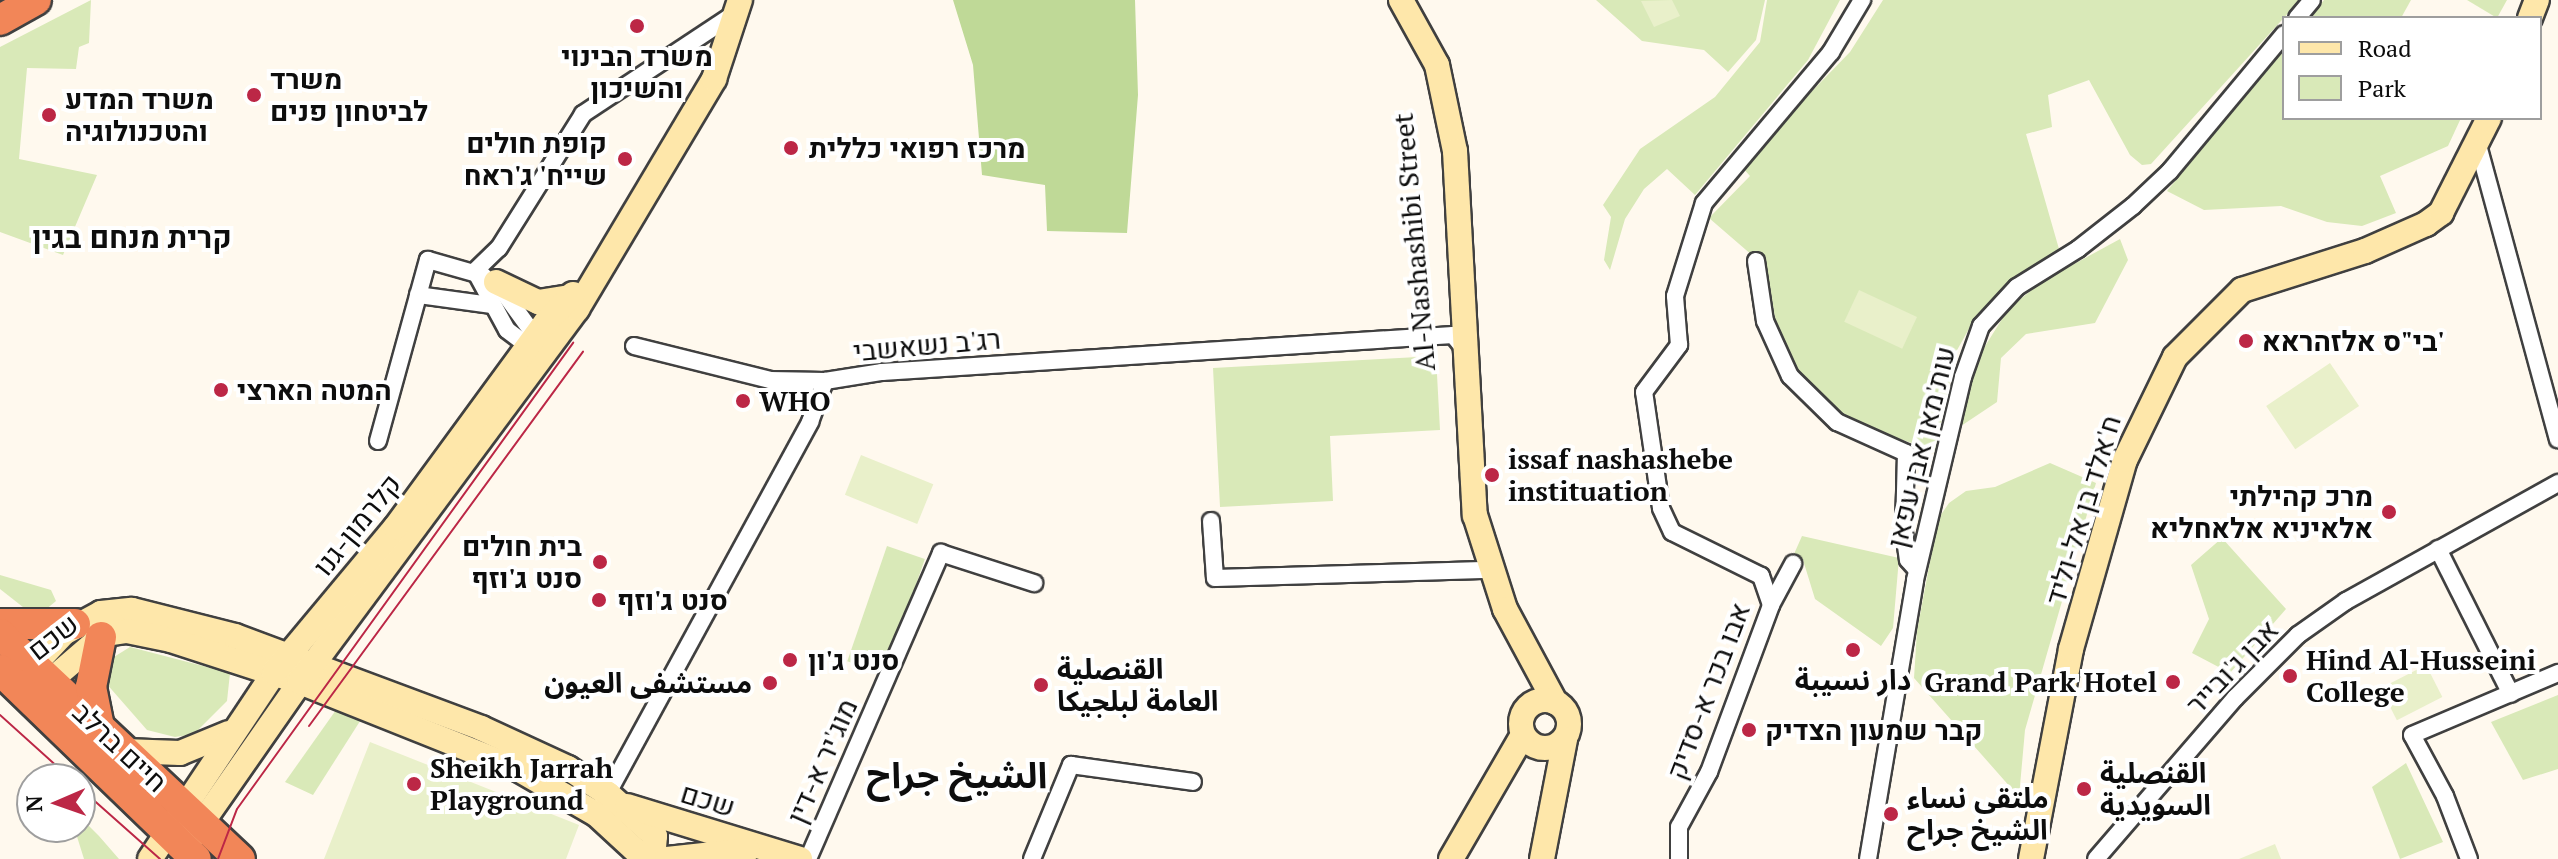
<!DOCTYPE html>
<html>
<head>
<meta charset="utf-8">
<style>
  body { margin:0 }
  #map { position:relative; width:2558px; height:859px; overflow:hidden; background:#fff9ee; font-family:"PT Serif","Noto Sans Arabic",Heebo,serif }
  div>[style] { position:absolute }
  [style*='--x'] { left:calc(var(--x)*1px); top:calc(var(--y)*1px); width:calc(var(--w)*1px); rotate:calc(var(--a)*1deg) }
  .green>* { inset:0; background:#d9e9b8; transform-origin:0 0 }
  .forest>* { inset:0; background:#bfd997 }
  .pitch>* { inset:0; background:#e9f0ca; transform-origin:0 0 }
  .roads { filter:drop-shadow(2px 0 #404040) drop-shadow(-2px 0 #404040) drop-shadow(0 2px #404040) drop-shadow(0 -2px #404040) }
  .street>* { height:16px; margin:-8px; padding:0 8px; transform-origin:8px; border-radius:8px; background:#fff }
  .secondary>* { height:24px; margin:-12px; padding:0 12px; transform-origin:12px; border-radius:12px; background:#fee7aa }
  .secondary>.ring { margin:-12px; padding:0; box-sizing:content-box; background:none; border:24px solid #fee7aa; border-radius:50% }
  .highway>* { height:30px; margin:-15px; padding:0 15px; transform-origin:15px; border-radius:15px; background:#f28658 }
  .tram>* { height:2px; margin:-1px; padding:0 1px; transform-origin:1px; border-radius:1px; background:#bc2746 }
  .dots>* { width:22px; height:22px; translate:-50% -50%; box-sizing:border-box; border:4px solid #fff; border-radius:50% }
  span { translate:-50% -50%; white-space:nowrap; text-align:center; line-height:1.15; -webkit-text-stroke:8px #fff; paint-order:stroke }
  .poi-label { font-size:28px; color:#0d0d0d; font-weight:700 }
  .left { translate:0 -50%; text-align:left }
  .right { translate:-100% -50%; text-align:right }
  .street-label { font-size:28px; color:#0d0d0d }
  .neighbourhood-label { font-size:30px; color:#0d0d0d; font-weight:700 }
  .district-label { font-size:36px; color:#0d0d0d; font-weight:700 }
  .legend { position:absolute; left:2282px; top:16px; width:260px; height:104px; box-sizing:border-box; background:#fff; border:2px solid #9e9e9e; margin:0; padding:10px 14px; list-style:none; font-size:24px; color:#0d0d0d }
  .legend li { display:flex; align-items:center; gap:16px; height:40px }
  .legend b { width:40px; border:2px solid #9e9e9e }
  .north { position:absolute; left:16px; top:763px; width:80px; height:80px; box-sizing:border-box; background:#fff; border:2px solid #9e9e9e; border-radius:50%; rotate:268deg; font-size:22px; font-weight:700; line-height:32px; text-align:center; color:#0d0d0d }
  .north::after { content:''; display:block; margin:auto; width:28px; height:36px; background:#bc2746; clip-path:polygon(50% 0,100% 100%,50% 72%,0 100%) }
</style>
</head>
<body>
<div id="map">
  <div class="green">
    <div style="clip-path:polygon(91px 0,89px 43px,79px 47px,76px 69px,27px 68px,19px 159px,97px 175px,63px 255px,0 232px,0 47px)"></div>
    <div style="clip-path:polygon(1596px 0,1765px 0,1756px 40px,1728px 72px,1704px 50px,1642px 41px)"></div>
    <div style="clip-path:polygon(1767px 0,1840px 0,1808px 60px,1695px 195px,1667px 169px,1644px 189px,1625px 219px,1610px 270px,1604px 260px,1611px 217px,1603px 205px,1640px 149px,1715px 97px,1760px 42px)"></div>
    <div style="clip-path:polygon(1883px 0,2300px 0,2151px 164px,2142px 165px,2130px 155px,2089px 80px,2048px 95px,2052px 127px,2026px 134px,2059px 249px,2020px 274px,1975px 318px,1956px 352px,1935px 451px,1853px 423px,1805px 382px,1777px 330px,1765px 258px,1753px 256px,1709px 218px,1750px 176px,1741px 166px,1751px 154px,1850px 52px)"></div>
    <div style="clip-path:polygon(2324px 0,2411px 0,2401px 18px,2309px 18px)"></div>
    <div style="clip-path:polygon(2467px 0,2507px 0,2497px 18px)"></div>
    <div style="clip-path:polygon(2284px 48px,2284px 118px,2461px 118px,2448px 146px,2380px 176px,2396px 213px,2362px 226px,2327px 222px,2281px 206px,2204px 210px,2167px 191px)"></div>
    <div style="clip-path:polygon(2120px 239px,2128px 260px,2095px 323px,2026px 334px,2001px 358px,1997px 402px,1958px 428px,1970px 370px,2009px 308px,2043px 281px)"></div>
    <div style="clip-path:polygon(1436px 356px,1440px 430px,1330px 436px,1333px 501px,1220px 507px,1213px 368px)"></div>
    <div style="clip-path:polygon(2050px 463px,2096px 483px,2025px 730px,2019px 797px,1914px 678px,1917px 631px,1938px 519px,1949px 503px,1966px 491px,1995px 487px)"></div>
    <div style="clip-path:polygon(1802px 536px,1899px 558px,1893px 628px,1881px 646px,1815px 599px,1803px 560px,1794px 554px)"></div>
    <div style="clip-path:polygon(2222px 538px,2286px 609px,2230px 673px,2192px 653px,2209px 619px,2191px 565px)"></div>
    <div style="left:887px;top:546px;width:40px;height:122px;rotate:19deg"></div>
    <div style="clip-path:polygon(0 575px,51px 590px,56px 601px,44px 611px,28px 611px,0 589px)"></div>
    <div style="clip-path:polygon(130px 647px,230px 673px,227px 701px,194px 734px,175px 737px,147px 730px,105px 682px,109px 660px)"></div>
    <div style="clip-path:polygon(2558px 695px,2558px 769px,2523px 780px,2491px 722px)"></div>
    <div style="clip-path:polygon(336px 710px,362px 718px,313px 795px,285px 782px)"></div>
    <div style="clip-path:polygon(2406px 763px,2443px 842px,2400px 859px,2372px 787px)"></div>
    <div style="clip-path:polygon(80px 817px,99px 836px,119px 859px,84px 859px,74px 827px,80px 827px)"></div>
  </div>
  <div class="forest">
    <div style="clip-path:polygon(953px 0,1135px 0,1138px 95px,1127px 233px,1047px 231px,1045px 185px,982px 175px,973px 65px)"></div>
  </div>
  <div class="pitch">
    <div style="clip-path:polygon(1672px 0,1680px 16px,1654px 27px,1641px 1px)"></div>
    <div style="left:1859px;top:290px;width:64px;height:35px;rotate:25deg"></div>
    <div style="left:2330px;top:363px;width:52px;height:77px;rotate:56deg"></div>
    <div style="left:861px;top:455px;width:78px;height:43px;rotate:22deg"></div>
    <div style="left:2426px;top:665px;width:36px;height:51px;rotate:63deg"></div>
    <div style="clip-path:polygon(370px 742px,579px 825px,566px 859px,324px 859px)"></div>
    <div style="clip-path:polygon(2275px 844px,2281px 859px,2239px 859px)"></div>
  </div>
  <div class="roads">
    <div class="street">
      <div style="--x:2297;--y:18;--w:23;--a:-50"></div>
      <div style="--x:2478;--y:145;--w:305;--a:74.8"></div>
      <div style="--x:1756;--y:261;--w:61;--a:81.5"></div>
      <div style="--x:1765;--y:321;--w:60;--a:65.6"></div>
      <div style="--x:1790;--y:376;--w:66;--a:44.4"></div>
      <div style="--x:1837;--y:422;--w:76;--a:24.2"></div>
      <div style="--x:1906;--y:453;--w:79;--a:91.5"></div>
      <div style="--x:1904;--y:532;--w:28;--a:82"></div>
      <div style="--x:1908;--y:560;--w:13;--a:48"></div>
      <div style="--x:475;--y:271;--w:33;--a:-44"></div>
      <div style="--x:499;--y:248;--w:158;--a:-57.9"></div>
      <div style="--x:583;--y:114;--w:181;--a:-33.5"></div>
      <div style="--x:475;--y:271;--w:67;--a:61.5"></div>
      <div style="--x:507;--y:330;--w:35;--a:37"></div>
      <div style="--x:498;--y:285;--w:73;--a:53.9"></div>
      <div style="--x:418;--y:295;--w:74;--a:7.8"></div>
      <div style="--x:634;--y:346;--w:140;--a:14"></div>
      <div style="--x:770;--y:380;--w:55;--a:1"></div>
      <div style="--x:378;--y:441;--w:188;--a:-74.6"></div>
      <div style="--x:428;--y:260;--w:58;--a:15.9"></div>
      <div style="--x:1211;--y:521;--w:57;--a:86"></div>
      <div style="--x:1215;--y:578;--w:276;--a:-1.7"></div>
      <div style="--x:2438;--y:549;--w:162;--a:63.3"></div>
      <div style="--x:1771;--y:605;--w:47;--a:-61.8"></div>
      <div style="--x:603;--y:802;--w:433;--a:-61.4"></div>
      <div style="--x:810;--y:422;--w:44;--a:-69.9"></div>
      <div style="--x:825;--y:381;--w:58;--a:-9"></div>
      <div style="--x:882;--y:372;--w:572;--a:-3.71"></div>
      <div style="--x:1453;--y:335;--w:22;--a:51"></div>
      <div style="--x:808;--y:859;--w:334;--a:-66.5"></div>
      <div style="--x:941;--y:553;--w:98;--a:17.9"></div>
      <div style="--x:1032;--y:859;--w:102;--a:-67.5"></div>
      <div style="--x:1071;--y:765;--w:123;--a:7.9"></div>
      <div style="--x:1679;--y:859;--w:32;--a:-90"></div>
      <div style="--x:1679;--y:827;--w:63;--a:-61.4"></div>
      <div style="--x:1709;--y:772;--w:178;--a:-69.6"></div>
      <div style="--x:1771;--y:605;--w:31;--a:-109"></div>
      <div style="--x:1761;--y:576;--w:99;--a:-153.7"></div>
      <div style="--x:1672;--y:532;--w:26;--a:-115"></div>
      <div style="--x:1661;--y:508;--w:117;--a:-98.3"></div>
      <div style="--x:1644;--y:392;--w:59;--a:-53.3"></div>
      <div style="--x:1679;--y:345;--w:49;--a:-94.7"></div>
      <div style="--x:1675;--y:296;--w:97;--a:-72.7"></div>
      <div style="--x:1704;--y:203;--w:197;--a:-49.9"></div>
      <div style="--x:1831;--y:52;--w:61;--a:-59.2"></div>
      <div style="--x:1868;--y:859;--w:283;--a:-80.4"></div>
      <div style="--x:1915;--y:580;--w:209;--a:-76.7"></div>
      <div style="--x:1963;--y:377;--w:54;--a:-70.6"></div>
      <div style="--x:1981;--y:326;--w:53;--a:-47.3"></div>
      <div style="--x:2017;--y:287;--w:72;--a:-31.9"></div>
      <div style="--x:2078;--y:249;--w:70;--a:-38"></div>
      <div style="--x:2133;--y:206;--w:51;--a:-43.4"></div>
      <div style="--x:2170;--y:171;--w:178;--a:-50.2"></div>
      <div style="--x:2096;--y:859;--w:213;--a:-49.2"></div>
      <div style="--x:2235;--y:698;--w:89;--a:-45"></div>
      <div style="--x:2298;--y:635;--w:59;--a:-35.3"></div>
      <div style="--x:2346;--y:601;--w:243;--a:-29.1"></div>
      <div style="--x:2469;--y:859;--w:67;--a:-110.9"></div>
      <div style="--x:2445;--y:796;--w:69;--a:-118.4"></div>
      <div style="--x:2412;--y:735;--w:159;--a:-23"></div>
    </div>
    <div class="secondary">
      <div style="--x:1401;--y:0;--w:74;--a:61"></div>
      <div style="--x:1437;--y:65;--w:88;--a:78.2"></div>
      <div style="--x:1455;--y:151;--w:365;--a:86.9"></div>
      <div style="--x:1475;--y:515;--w:99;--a:72.3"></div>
      <div style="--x:1505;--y:609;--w:106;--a:61.7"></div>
      <div style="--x:2530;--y:18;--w:19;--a:-69"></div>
      <div style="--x:496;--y:282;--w:47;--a:25.5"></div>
      <div style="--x:538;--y:302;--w:32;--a:-9"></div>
      <div style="--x:28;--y:683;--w:18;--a:-74"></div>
      <div style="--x:33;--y:666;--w:45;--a:-46.8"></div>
      <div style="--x:64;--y:633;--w:42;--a:-28.4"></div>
      <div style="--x:101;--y:613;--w:31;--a:-6"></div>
      <div style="--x:132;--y:610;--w:106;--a:14.2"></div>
      <div style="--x:235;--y:636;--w:263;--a:20.5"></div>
      <div style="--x:481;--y:728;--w:96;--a:24.7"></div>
      <div style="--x:568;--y:768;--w:48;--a:33"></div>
      <div style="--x:608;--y:794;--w:63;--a:41.8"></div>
      <div style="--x:655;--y:836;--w:23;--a:95"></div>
      <div style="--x:34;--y:689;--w:18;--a:-27"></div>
      <div style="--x:50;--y:681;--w:72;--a:-40.5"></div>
      <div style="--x:105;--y:634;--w:22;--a:-8"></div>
      <div style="--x:127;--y:631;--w:45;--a:11.6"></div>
      <div style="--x:171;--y:640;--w:136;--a:18"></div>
      <div style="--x:300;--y:682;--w:235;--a:21.8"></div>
      <div style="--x:518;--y:769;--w:90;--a:30"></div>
      <div style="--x:596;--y:814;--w:67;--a:42.6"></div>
      <div class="ring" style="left:1521px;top:700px;width:24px;height:24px"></div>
      <div style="--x:124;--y:751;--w:56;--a:2"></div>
      <div style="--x:180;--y:753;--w:53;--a:-22.2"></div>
      <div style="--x:627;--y:806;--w:181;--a:17"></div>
      <div style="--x:192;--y:837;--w:189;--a:-55.1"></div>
      <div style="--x:300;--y:682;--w:465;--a:-53.4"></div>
      <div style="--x:577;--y:309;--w:268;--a:-59.2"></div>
      <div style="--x:714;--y:79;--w:83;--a:-71.8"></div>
      <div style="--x:150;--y:859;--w:224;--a:-56.3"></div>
      <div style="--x:274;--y:673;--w:189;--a:-50.2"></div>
      <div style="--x:395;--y:528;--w:255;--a:-53.8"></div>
      <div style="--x:546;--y:322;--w:39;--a:-46"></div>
      <div style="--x:667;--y:859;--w:81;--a:-6.3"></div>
      <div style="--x:1451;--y:859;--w:143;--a:-59.9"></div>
      <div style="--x:1542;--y:859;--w:122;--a:-79.1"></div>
      <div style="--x:2031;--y:859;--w:214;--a:-79.2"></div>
      <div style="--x:2071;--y:649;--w:197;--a:-74.1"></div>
      <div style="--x:2125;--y:460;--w:114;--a:-64.1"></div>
      <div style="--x:2175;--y:357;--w:95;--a:-45"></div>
      <div style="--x:2242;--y:290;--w:129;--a:-17.6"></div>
      <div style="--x:2365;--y:251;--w:67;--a:-23.9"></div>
      <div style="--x:2426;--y:224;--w:19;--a:-36"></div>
      <div style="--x:2441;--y:213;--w:106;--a:-63.2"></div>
    </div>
    <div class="highway">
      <div style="--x:0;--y:20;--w:41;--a:-29.1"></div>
      <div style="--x:0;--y:624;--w:75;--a:0"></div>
      <div style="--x:0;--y:634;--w:329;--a:43.2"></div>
      <div style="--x:0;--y:670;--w:272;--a:44"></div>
      <div style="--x:99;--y:727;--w:41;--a:-101.3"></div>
      <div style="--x:91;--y:687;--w:51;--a:-78.7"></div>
    </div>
  </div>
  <div class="tram">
    <div style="--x:0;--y:715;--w:96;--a:42"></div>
    <div style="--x:309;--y:726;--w:464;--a:-53.8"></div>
    <div style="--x:80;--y:788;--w:107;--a:41.6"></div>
    <div style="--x:218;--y:859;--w:53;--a:-69.2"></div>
    <div style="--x:237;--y:809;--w:575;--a:-54.21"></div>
  </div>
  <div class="dots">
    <div style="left:637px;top:26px;background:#bc2746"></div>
    <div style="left:254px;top:95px;background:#bc2746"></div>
    <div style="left:49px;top:115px;background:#bc2746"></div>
    <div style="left:791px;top:148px;background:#bc2746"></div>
    <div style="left:625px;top:159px;background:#bc2746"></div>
    <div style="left:2246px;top:341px;background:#bc2746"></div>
    <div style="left:221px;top:390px;background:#bc2746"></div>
    <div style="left:743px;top:401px;background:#bc2746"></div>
    <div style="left:1492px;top:475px;background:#bc2746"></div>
    <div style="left:2389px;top:512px;background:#bc2746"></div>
    <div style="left:600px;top:562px;background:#bc2746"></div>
    <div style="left:599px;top:600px;background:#bc2746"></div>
    <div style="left:1853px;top:650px;background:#bc2746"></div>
    <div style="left:790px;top:660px;background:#bc2746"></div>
    <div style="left:2290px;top:676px;background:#bc2746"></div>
    <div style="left:2173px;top:682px;background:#bc2746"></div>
    <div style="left:770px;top:683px;background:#bc2746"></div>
    <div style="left:1041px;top:685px;background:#bc2746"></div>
    <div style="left:1749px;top:730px;background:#bc2746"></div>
    <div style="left:414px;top:784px;background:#bc2746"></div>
    <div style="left:2084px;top:789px;background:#bc2746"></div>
    <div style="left:1891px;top:814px;background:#bc2746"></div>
  </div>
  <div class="poi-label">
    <span style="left:637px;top:72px">משרד הבינוי<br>והשיכון</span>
    <span class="left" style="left:270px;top:95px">משרד<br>לביטחון פנים</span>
    <span class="left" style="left:65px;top:115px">משרד המדע<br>והטכנולוגיה</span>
    <span class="right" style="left:607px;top:159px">קופת חולים<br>שייח' ג'ראח</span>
    <span class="left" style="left:809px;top:148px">מרכז רפואי כללית</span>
    <span class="left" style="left:2262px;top:341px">בי"ס אלזהראא'</span>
    <span class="left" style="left:237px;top:390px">המטה הארצי</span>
    <span class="left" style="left:759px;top:401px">WHO</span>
    <span class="left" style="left:1508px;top:475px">issaf nashashebe<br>instituation</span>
    <span class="right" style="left:2373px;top:512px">מרכ קהילתי<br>אלאיניא אלאחליא</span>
    <span class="right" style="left:582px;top:562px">בית חולים<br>סנט ג'וזף</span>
    <span class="left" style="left:617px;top:600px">סנט ג'וזף</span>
    <span class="left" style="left:808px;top:660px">סנט ג'ון</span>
    <span class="left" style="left:2306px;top:676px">Hind Al-Husseini<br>College</span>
    <span class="left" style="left:1057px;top:685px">القنصلية<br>العامة لبلجيكا</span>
    <span style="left:1853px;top:680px">دار نسيبة</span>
    <span class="right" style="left:2157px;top:682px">Grand Park Hotel</span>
    <span class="right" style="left:752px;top:683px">مستشفى العيون</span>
    <span class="left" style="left:1765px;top:730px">קבר שמעון הצדיק</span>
    <span class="left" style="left:430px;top:784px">Sheikh Jarrah<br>Playground</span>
    <span class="left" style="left:2100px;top:789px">القنصلية<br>السويدية</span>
    <span class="left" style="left:1907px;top:814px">ملتقى نساء<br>الشيخ جراح</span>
  </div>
  <div class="street-label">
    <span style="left:1414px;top:242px;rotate:-95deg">Al-Nashashibi Street</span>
    <span style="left:927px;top:345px;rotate:-5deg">רג'ב נשאשבי</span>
    <span style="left:1921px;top:447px;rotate:-76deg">עות'מאן אבן עפאן</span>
    <span style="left:2083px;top:510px;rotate:-73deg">ח'אלד בן אל-וליד</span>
    <span style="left:357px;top:525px;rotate:-51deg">קלרמון-גנו</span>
    <span style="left:53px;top:637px;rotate:-38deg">שכם</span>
    <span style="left:2232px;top:667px;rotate:-46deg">אבן ג'ובייר</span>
    <span style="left:1708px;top:691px;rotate:-69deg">אבו בכר א-סדיק</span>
    <span style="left:120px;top:747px;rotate:43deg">חיים ברלב</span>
    <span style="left:822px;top:761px;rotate:-66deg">מוג'יר א-דין</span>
    <span style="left:708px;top:800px;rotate:17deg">שכם</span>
  </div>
  <div class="neighbourhood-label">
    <span style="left:132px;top:237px">קרית מנחם בגין</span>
  </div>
  <div class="district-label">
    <span style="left:957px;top:775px">الشيخ جراح</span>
  </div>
  <ul class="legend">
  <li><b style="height:10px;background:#fee7aa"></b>Road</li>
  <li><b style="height:22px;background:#d9e9b8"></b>Park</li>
  </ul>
  <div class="north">N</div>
</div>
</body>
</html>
